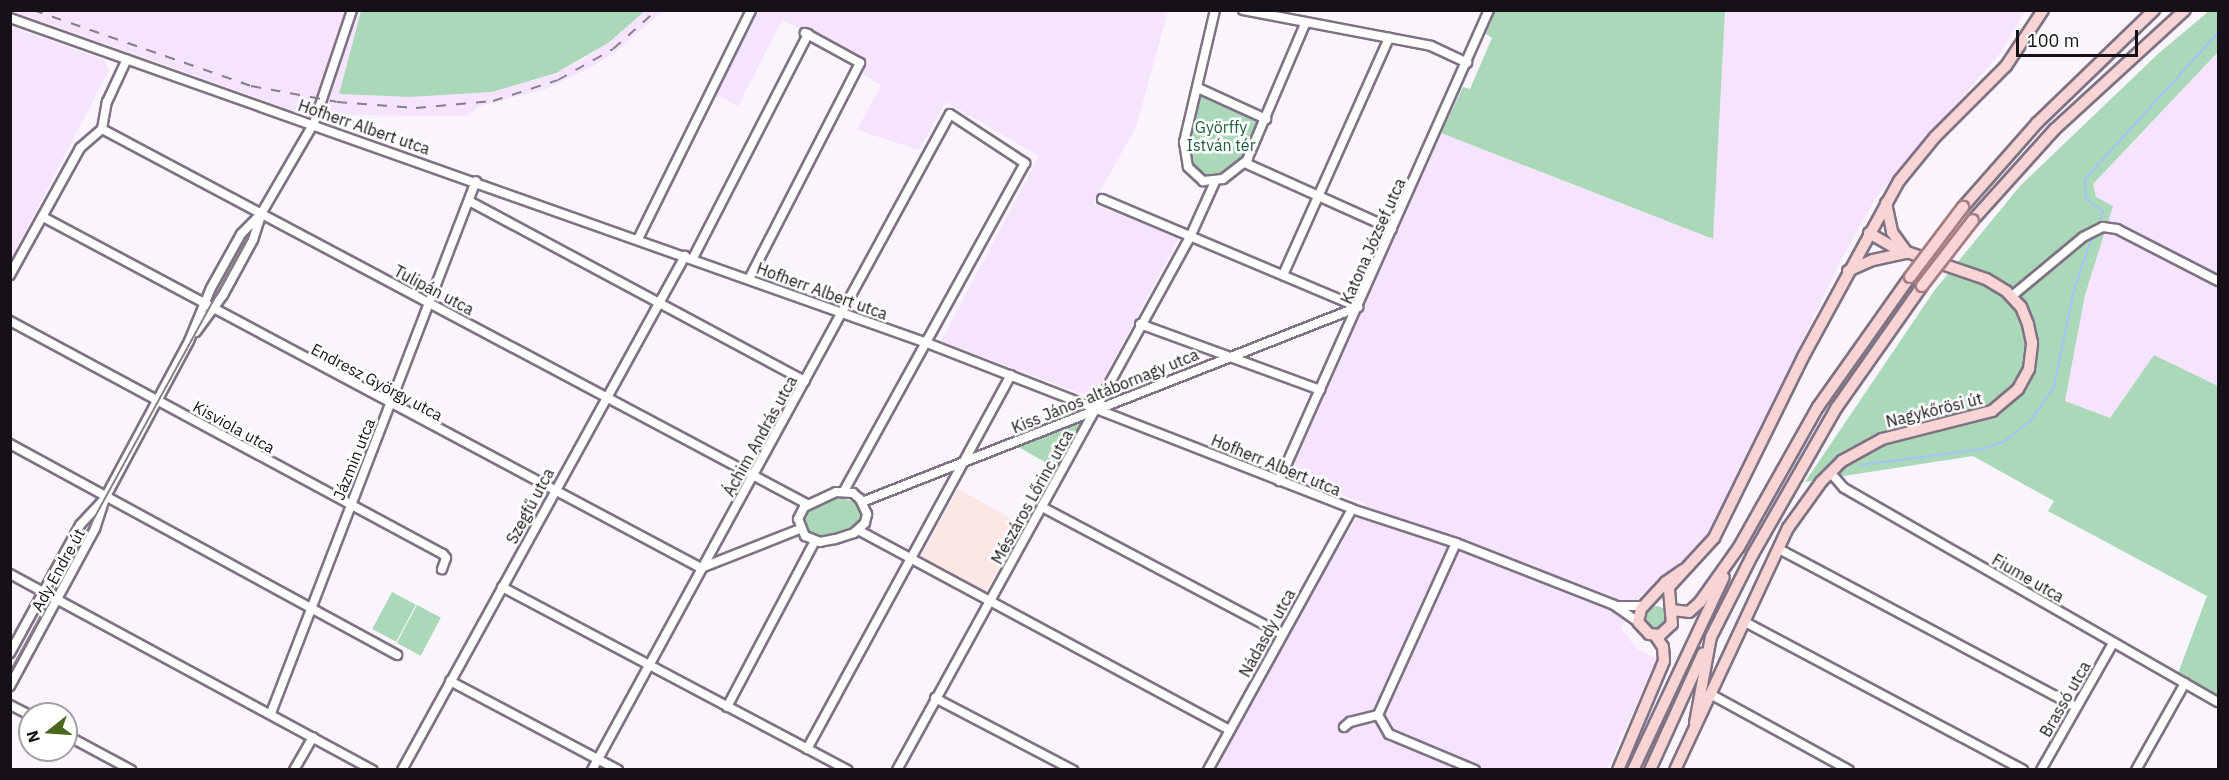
<!DOCTYPE html>
<html>
<head>
<meta charset="utf-8">
<style>
  body { margin:0 }
  #map { position:relative; width:2229px; height:780px; overflow:hidden; background:#faf4fc; font-family:"IBM Plex Sans",sans-serif }
  div>[style] { position:absolute }
  [style*='--x'] { left:calc(var(--x)*1px); top:calc(var(--y)*1px); width:calc(var(--w)*1px); rotate:calc(var(--a)*1deg) }
  .built>* { inset:0; background:#f6e4ff }
  .education>* { inset:0; background:#fce7e5; transform-origin:0 0 }
  .green>* { inset:0; background:#aad8b8; transform-origin:0 0 }
  .round { border-radius:50% }
  .stream>* { height:2px; margin:-1px; padding:0 1px; transform-origin:1px; border-radius:1px; background:#a4c3f9 }
  .roads { filter:drop-shadow(2px 0 #7e7284) drop-shadow(-2px 0 #7e7284) drop-shadow(0 2px #7e7284) drop-shadow(0 -2px #7e7284) }
  .minor>* { height:8px; margin:-4px; padding:0 4px; transform-origin:4px; border-radius:4px; background:#fff }
  .major>* { height:10px; margin:-5px; padding:0 5px; transform-origin:5px; border-radius:5px; background:#f8d4d5 }
  .tram>* { height:1.5px; margin:-0.75px; padding:0 0.75px; transform-origin:0.75px; border-radius:0.75px; background:#857f87 }
  .rail>* { height:2px; margin-top:-1px; transform-origin:0; background:repeating-linear-gradient(90deg,#857f87 0 10px,transparent 0 20px) }
  .bridges { filter:drop-shadow(2px 0 #a67d81) drop-shadow(-2px 0 #a67d81) drop-shadow(0 2px #a67d81) drop-shadow(0 -2px #a67d81) }
  .major-bridge>* { height:10px; margin:-5px; padding:0 5px; transform-origin:5px; border-radius:5px; background:#f8d4d5 }
  span { translate:-50% -50%; white-space:nowrap; text-align:center; line-height:1.15; -webkit-text-stroke:5px #fff; paint-order:stroke }
  .street-label { font-size:16px; color:#161118 }
  .park-label { font-size:16px; color:#20613b }
  .frame { position:absolute; inset:0; border:12px solid #161118; pointer-events:none }
  .north { position:absolute; left:18px; top:702px; width:60px; height:60px; box-sizing:border-box; background:#fff; border:2px solid #a2a0a3; border-radius:50%; rotate:253deg; font-size:16px; font-weight:700; line-height:24px; text-align:center; color:#161118 }
  .north::after { content:''; display:block; margin:auto; width:21px; height:27px; background:#4b681d; clip-path:polygon(50% 0,100% 100%,50% 72%,0 100%) }
  .scale { position:absolute; left:2016px; top:30px; width:122px; height:27px; box-sizing:border-box; border:3px solid #161118; border-top:0; padding-left:8px; font-size:18px; line-height:21px; white-space:nowrap; color:#161118; -webkit-text-stroke:4px #fff; paint-order:stroke }
</style>
</head>
<body>
<div id="map">
  <div class="built">
    <div style="clip-path:polygon(13px 11px,361px 11px,339px 94px,410px 97px,492px 92px,556px 73px,586px 58px,645px 11px,663px 11px,615px 52px,590px 68px,546px 89px,480px 106px,466px 116px,329px 115px,327px 106px,320px 105px,314px 118px)"></div>
    <div style="clip-path:polygon(747px 11px,1168px 11px,1136px 127px,1093px 204px,1179px 238px,1099px 387px,1082px 394px,941px 341px,1039px 156px,946px 102px,919px 150px,857px 130px,881px 85px,862px 74px,869px 61px,782px 20px,738px 106px,706px 89px)"></div>
    <div style="clip-path:polygon(1725px 11px,2025px 11px,2002px 51px,1877px 196px,1842px 258px,1705px 544px,1635px 601px,1621px 629px,1638px 650px,1657px 658px,1607px 769px,1217px 770px,1266px 668px,1366px 503px,1288px 478px,1441px 133px,1712px 239px)"></div>
    <div style="clip-path:polygon(11px 27px,104px 60px,109px 70px,11px 259px)"></div>
    <div style="clip-path:polygon(2218px 52px,2218px 386px,2154px 355px,2110px 418px,2065px 401px,2085px 295px,2112px 206px,2096px 197px,2093px 184px)"></div>
  </div>
  <div class="education">
    <div style="left:958px;top:489px;width:74px;height:77px;rotate:29deg"></div>
  </div>
  <div class="green">
    <div style="clip-path:polygon(361px 11px,361px 10px,645px 11px,608px 43px,556px 73px,492px 92px,410px 97px,339px 94px)"></div>
    <div style="clip-path:polygon(1495px 11px,1725px 11px,1713px 239px,1441px 133px,1463px 87px,1470px 89px,1492px 38px,1486px 34px)"></div>
    <div style="clip-path:polygon(2209px 11px,2218px 11px,2218px 52px,2093px 184px,2096px 197px,2113px 206px,2085px 295px,2065px 401px,2110px 418px,2154px 355px,2218px 386px,2218px 709px,2174px 684px,2207px 596px,2048px 511px,2054px 501px,1973px 456px,1805px 482px,1934px 291px,2020px 186px,2159px 53px)"></div>
    <div style="clip-path:polygon(1198px 88px,1266px 119px,1254px 146px,1232px 174px,1199px 180px,1185px 155px)"></div>
    <div style="clip-path:polygon(1077px 421px,1081px 423px,1057px 469px,1017px 446px)"></div>
    <div style="clip-path:polygon(839px 496px,858px 504px,861px 519px,857px 525px,852px 531px,822px 539px,809px 534px,803px 522px,806px 510px)"></div>
    <div style="left:392px;top:592px;width:27px;height:42px;rotate:28deg"></div>
    <div style="left:417px;top:605px;width:27px;height:43px;rotate:28deg"></div>
    <div class="round" style="left:1644px;top:606px;width:24px;height:24px"></div>
  </div>
  <div class="stream">
    <div style="--x:2100;--y:219;--w:9;--a:-69"></div>
    <div style="--x:2103;--y:211;--w:21;--a:-145"></div>
    <div style="--x:2086;--y:199;--w:20;--a:-93"></div>
    <div style="--x:2085;--y:179;--w:197;--a:-47.7"></div>
    <div style="--x:1860;--y:465;--w:124;--a:-7.4"></div>
    <div style="--x:1983;--y:449;--w:21;--a:-19"></div>
    <div style="--x:2003;--y:442;--w:36;--a:-38"></div>
    <div style="--x:2031;--y:420;--w:38;--a:-55"></div>
    <div style="--x:2053;--y:389;--w:105;--a:-77.9"></div>
    <div style="--x:2075;--y:286;--w:48;--a:-70.4"></div>
  </div>
  <div class="roads">
    <div class="minor">
      <div style="--x:1215;--y:10;--w:136;--a:103.2"></div>
      <div style="--x:1184;--y:142;--w:25;--a:81"></div>
      <div style="--x:1188;--y:167;--w:21;--a:43"></div>
      <div style="--x:1203;--y:181;--w:20;--a:-6"></div>
      <div style="--x:1223;--y:179;--w:31;--a:-38"></div>
      <div style="--x:1247;--y:160;--w:148;--a:-66.9"></div>
      <div style="--x:1243;--y:10;--w:191;--a:10.8"></div>
      <div style="--x:1431;--y:46;--w:40;--a:25"></div>
      <div style="--x:10;--y:18;--w:973;--a:19.52"></div>
      <div style="--x:927;--y:343;--w:456;--a:21.3"></div>
      <div style="--x:1352;--y:509;--w:109;--a:18.1"></div>
      <div style="--x:1456;--y:543;--w:170;--a:21.4"></div>
      <div style="--x:1614;--y:605;--w:29;--a:35"></div>
      <div style="--x:1198;--y:88;--w:75;--a:24.5"></div>
      <div style="--x:102;--y:129;--w:799;--a:28.01"></div>
      <div style="--x:102;--y:129;--w:27;--a:-80"></div>
      <div style="--x:107;--y:102;--w:47;--a:-65.1"></div>
      <div style="--x:1245;--y:163;--w:161;--a:24.2"></div>
      <div style="--x:1102;--y:199;--w:278;--a:22.9"></div>
      <div style="--x:469;--y:201;--w:381;--a:28.2"></div>
      <div style="--x:43;--y:217;--w:746;--a:28.08"></div>
      <div style="--x:701;--y:568;--w:106;--a:-21.5"></div>
      <div style="--x:638;--y:239;--w:255;--a:-63.7"></div>
      <div style="--x:693;--y:258;--w:252;--a:-62.8"></div>
      <div style="--x:10;--y:275;--w:145;--a:-61.1"></div>
      <div style="--x:80;--y:148;--w:29;--a:-41"></div>
      <div style="--x:1283;--y:275;--w:260;--a:-65.9"></div>
      <div style="--x:749;--y:279;--w:243;--a:-62.8"></div>
      <div style="--x:860;--y:63;--w:63;--a:-151.4"></div>
      <div style="--x:2012;--y:296;--w:92;--a:-39.7"></div>
      <div style="--x:2083;--y:237;--w:22;--a:-27"></div>
      <div style="--x:2103;--y:227;--w:14;--a:8"></div>
      <div style="--x:2117;--y:229;--w:114;--a:27.2"></div>
      <div style="--x:10;--y:321;--w:492;--a:28.3"></div>
      <div style="--x:443;--y:554;--w:5;--a:53"></div>
      <div style="--x:446;--y:558;--w:12;--a:110"></div>
      <div style="--x:1140;--y:324;--w:192;--a:20.1"></div>
      <div style="--x:196;--y:332;--w:46;--a:-53.9"></div>
      <div style="--x:223;--y:295;--w:63;--a:-61.4"></div>
      <div style="--x:253;--y:240;--w:23;--a:-72"></div>
      <div style="--x:10;--y:444;--w:441;--a:28.6"></div>
      <div style="--x:1830;--y:472;--w:21;--a:49"></div>
      <div style="--x:1844;--y:488;--w:431;--a:29.8"></div>
      <div style="--x:1279;--y:481;--w:516;--a:-65.97"></div>
      <div style="--x:836;--y:492;--w:17;--a:3"></div>
      <div style="--x:853;--y:493;--w:9;--a:41"></div>
      <div style="--x:860;--y:499;--w:17;--a:65"></div>
      <div style="--x:867;--y:514;--w:9;--a:103"></div>
      <div style="--x:865;--y:523;--w:15;--a:138"></div>
      <div style="--x:854;--y:533;--w:20;--a:162"></div>
      <div style="--x:835;--y:539;--w:15;--a:169"></div>
      <div style="--x:820;--y:542;--w:16;--a:-158"></div>
      <div style="--x:805;--y:536;--w:18;--a:-112"></div>
      <div style="--x:798;--y:519;--w:13;--a:-63"></div>
      <div style="--x:804;--y:507;--w:35;--a:-25"></div>
      <div style="--x:862;--y:502;--w:533;--a:-21.46"></div>
      <div style="--x:1042;--y:507;--w:272;--a:27.9"></div>
      <div style="--x:858;--y:530;--w:422;--a:28.3"></div>
      <div style="--x:1456;--y:543;--w:189;--a:114.4"></div>
      <div style="--x:1378;--y:715;--w:22;--a:60"></div>
      <div style="--x:1389;--y:734;--w:93;--a:22.7"></div>
      <div style="--x:1779;--y:549;--w:336;--a:28"></div>
      <div style="--x:10;--y:574;--w:412;--a:28.4"></div>
      <div style="--x:502;--y:587;--w:391;--a:27.9"></div>
      <div style="--x:1618;--y:606;--w:26;--a:0"></div>
      <div style="--x:1745;--y:622;--w:315;--a:28"></div>
      <div style="--x:10;--y:653;--w:146;--a:-61.3"></div>
      <div style="--x:80;--y:525;--w:34;--a:-47"></div>
      <div style="--x:450;--y:681;--w:190;--a:27.9"></div>
      <div style="--x:10;--y:686;--w:179;--a:-61.6"></div>
      <div style="--x:95;--y:529;--w:35;--a:-72"></div>
      <div style="--x:106;--y:496;--w:176;--a:-61.8"></div>
      <div style="--x:189;--y:341;--w:57;--a:-67.5"></div>
      <div style="--x:211;--y:288;--w:62;--a:-60.9"></div>
      <div style="--x:241;--y:234;--w:28;--a:-45"></div>
      <div style="--x:261;--y:214;--w:105;--a:-59.8"></div>
      <div style="--x:314;--y:123;--w:119;--a:-71.4"></div>
      <div style="--x:1712;--y:695;--w:156;--a:28.7"></div>
      <div style="--x:935;--y:698;--w:156;--a:27.6"></div>
      <div style="--x:10;--y:705;--w:22;--a:27"></div>
      <div style="--x:727;--y:707;--w:188;--a:-62.1"></div>
      <div style="--x:271;--y:713;--w:570;--a:-68.93"></div>
      <div style="--x:1344;--y:727;--w:8;--a:-40"></div>
      <div style="--x:1350;--y:722;--w:29;--a:-14"></div>
      <div style="--x:66;--y:735;--w:74;--a:28.3"></div>
      <div style="--x:807;--y:749;--w:426;--a:-61.4"></div>
      <div style="--x:294;--y:770;--w:38;--a:-60"></div>
      <div style="--x:402;--y:770;--w:587;--a:-61.16"></div>
      <div style="--x:592;--y:770;--w:747;--a:-61.38"></div>
      <div style="--x:950;--y:114;--w:90;--a:33.2"></div>
      <div style="--x:1025;--y:163;--w:375;--a:118.9"></div>
      <div style="--x:897;--y:770;--w:608;--a:-61.2"></div>
      <div style="--x:1190;--y:237;--w:60;--a:-65.6"></div>
      <div style="--x:1208;--y:770;--w:298;--a:-61.1"></div>
      <div style="--x:2041;--y:770;--w:146;--a:-60.4"></div>
      <div style="--x:2136;--y:770;--w:100;--a:-60.6"></div>
    </div>
    <div class="major">
      <div style="--x:1886;--y:203;--w:30;--a:78"></div>
      <div style="--x:1892;--y:232;--w:24;--a:54"></div>
      <div style="--x:1963;--y:207;--w:112;--a:-48.6"></div>
      <div style="--x:2037;--y:123;--w:163;--a:-44"></div>
      <div style="--x:1973;--y:220;--w:122;--a:-48"></div>
      <div style="--x:2055;--y:129;--w:176;--a:-42.5"></div>
      <div style="--x:1848;--y:271;--w:27;--a:-24"></div>
      <div style="--x:1873;--y:260;--w:35;--a:-12"></div>
      <div style="--x:1683;--y:570;--w:21;--a:145"></div>
      <div style="--x:1666;--y:582;--w:37;--a:133"></div>
      <div style="--x:1641;--y:609;--w:13;--a:103"></div>
      <div style="--x:1638;--y:622;--w:16;--a:47"></div>
      <div style="--x:1649;--y:634;--w:11;--a:5"></div>
      <div style="--x:1660;--y:635;--w:16;--a:-43"></div>
      <div style="--x:1672;--y:624;--w:37;--a:-95"></div>
      <div style="--x:1669;--y:587;--w:67;--a:-47.4"></div>
      <div style="--x:1714;--y:538;--w:202;--a:-63.8"></div>
      <div style="--x:1803;--y:357;--w:200;--a:-61.4"></div>
      <div style="--x:1899;--y:181;--w:57;--a:-50.7"></div>
      <div style="--x:1935;--y:137;--w:100;--a:-45"></div>
      <div style="--x:2006;--y:66;--w:67;--a:-56.5"></div>
      <div style="--x:1671;--y:610;--w:18;--a:6"></div>
      <div style="--x:1689;--y:612;--w:15;--a:-42"></div>
      <div style="--x:1700;--y:602;--w:67;--a:-54.7"></div>
      <div style="--x:1739;--y:547;--w:161;--a:-60.6"></div>
      <div style="--x:1818;--y:407;--w:159;--a:-54.7"></div>
      <div style="--x:1695;--y:723;--w:87;--a:-79.5"></div>
      <div style="--x:1711;--y:637;--w:93;--a:-63.2"></div>
      <div style="--x:1753;--y:554;--w:169;--a:-60.3"></div>
      <div style="--x:1837;--y:407;--w:148;--a:-54.9"></div>
      <div style="--x:1618;--y:770;--w:118;--a:-67.1"></div>
      <div style="--x:1664;--y:661;--w:14;--a:-94"></div>
      <div style="--x:1663;--y:647;--w:14;--a:-124"></div>
      <div style="--x:1633;--y:770;--w:213;--a:-64.8"></div>
      <div style="--x:1650;--y:770;--w:128;--a:-65.6"></div>
      <div style="--x:1675;--y:770;--w:267;--a:-65"></div>
      <div style="--x:1788;--y:528;--w:57;--a:-54.3"></div>
      <div style="--x:1821;--y:482;--w:30;--a:-45"></div>
      <div style="--x:1842;--y:461;--w:46;--a:-28.8"></div>
      <div style="--x:1882;--y:439;--w:114;--a:-14.3"></div>
      <div style="--x:1992;--y:411;--w:34;--a:-40"></div>
      <div style="--x:2018;--y:389;--w:23;--a:-61"></div>
      <div style="--x:2029;--y:369;--w:26;--a:-83"></div>
      <div style="--x:2032;--y:343;--w:19;--a:-102"></div>
      <div style="--x:2028;--y:324;--w:18;--a:-112"></div>
      <div style="--x:2021;--y:307;--w:22;--a:-133"></div>
      <div style="--x:2006;--y:291;--w:23;--a:-149"></div>
      <div style="--x:1986;--y:279;--w:96;--a:-161.2"></div>
      <div style="--x:1895;--y:248;--w:30;--a:-150"></div>
    </div>
  </div>
  <div class="tram">
    <div style="--x:10;--y:672;--w:495;--a:-61.3"></div>
  </div>
  <div class="rail">
    <div style="--x:33;--y:10;--w:231;--a:19.2"></div>
    <div style="--x:251;--y:86;--w:87;--a:10.5"></div>
    <div style="--x:337;--y:102;--w:79;--a:4.3"></div>
    <div style="--x:416;--y:108;--w:77;--a:-5.2"></div>
    <div style="--x:493;--y:101;--w:68;--a:-17.9"></div>
    <div style="--x:558;--y:80;--w:63;--a:-29.4"></div>
    <div style="--x:613;--y:49;--w:59;--a:-41.6"></div>
  </div>
  <div class="bridges">
    <div class="major-bridge">
      <div style="--x:1910;--y:277;--w:88;--a:-52.9"></div>
      <div style="--x:1922;--y:286;--w:83;--a:-52.3"></div>
    </div>
  </div>
  <div class="street-label">
    <span style="left:364px;top:127px;rotate:19deg">Hofherr Albert utca</span>
    <span style="left:1373px;top:241px;rotate:-66deg">Katona József utca</span>
    <span style="left:434px;top:290px;rotate:28deg">Tulipán utca</span>
    <span style="left:822px;top:291px;rotate:20deg">Hofherr Albert utca</span>
    <span style="left:377px;top:382px;rotate:28deg">Endresz György utca</span>
    <span style="left:1105px;top:391px;rotate:-22deg">Kiss János altábornagy utca</span>
    <span style="left:1934px;top:410px;rotate:-14deg">Nagykőrösi út</span>
    <span style="left:234px;top:427px;rotate:29deg">Kisviola utca</span>
    <span style="left:760px;top:436px;rotate:-61deg">Áchim András utca</span>
    <span style="left:354px;top:459px;rotate:-68deg">Jázmin utca</span>
    <span style="left:1276px;top:465px;rotate:22deg">Hofherr Albert utca</span>
    <span style="left:1032px;top:497px;rotate:-61deg">Mészáros Lőrinc utca</span>
    <span style="left:530px;top:506px;rotate:-62deg">Szegfű utca</span>
    <span style="left:58px;top:570px;rotate:-61deg">Ady Endre út</span>
    <span style="left:2028px;top:578px;rotate:30deg">Fiume utca</span>
    <span style="left:1267px;top:633px;rotate:-61deg">Nádasdy utca</span>
    <span style="left:2065px;top:699px;rotate:-60deg">Brassó utca</span>
  </div>
  <div class="park-label">
    <span style="left:1221px;top:136px">Györffy<br>István tér</span>
  </div>
  <div class="frame"></div>
  <div class="north">N</div>
  <div class="scale">100 m</div>
</div>
</body>
</html>
